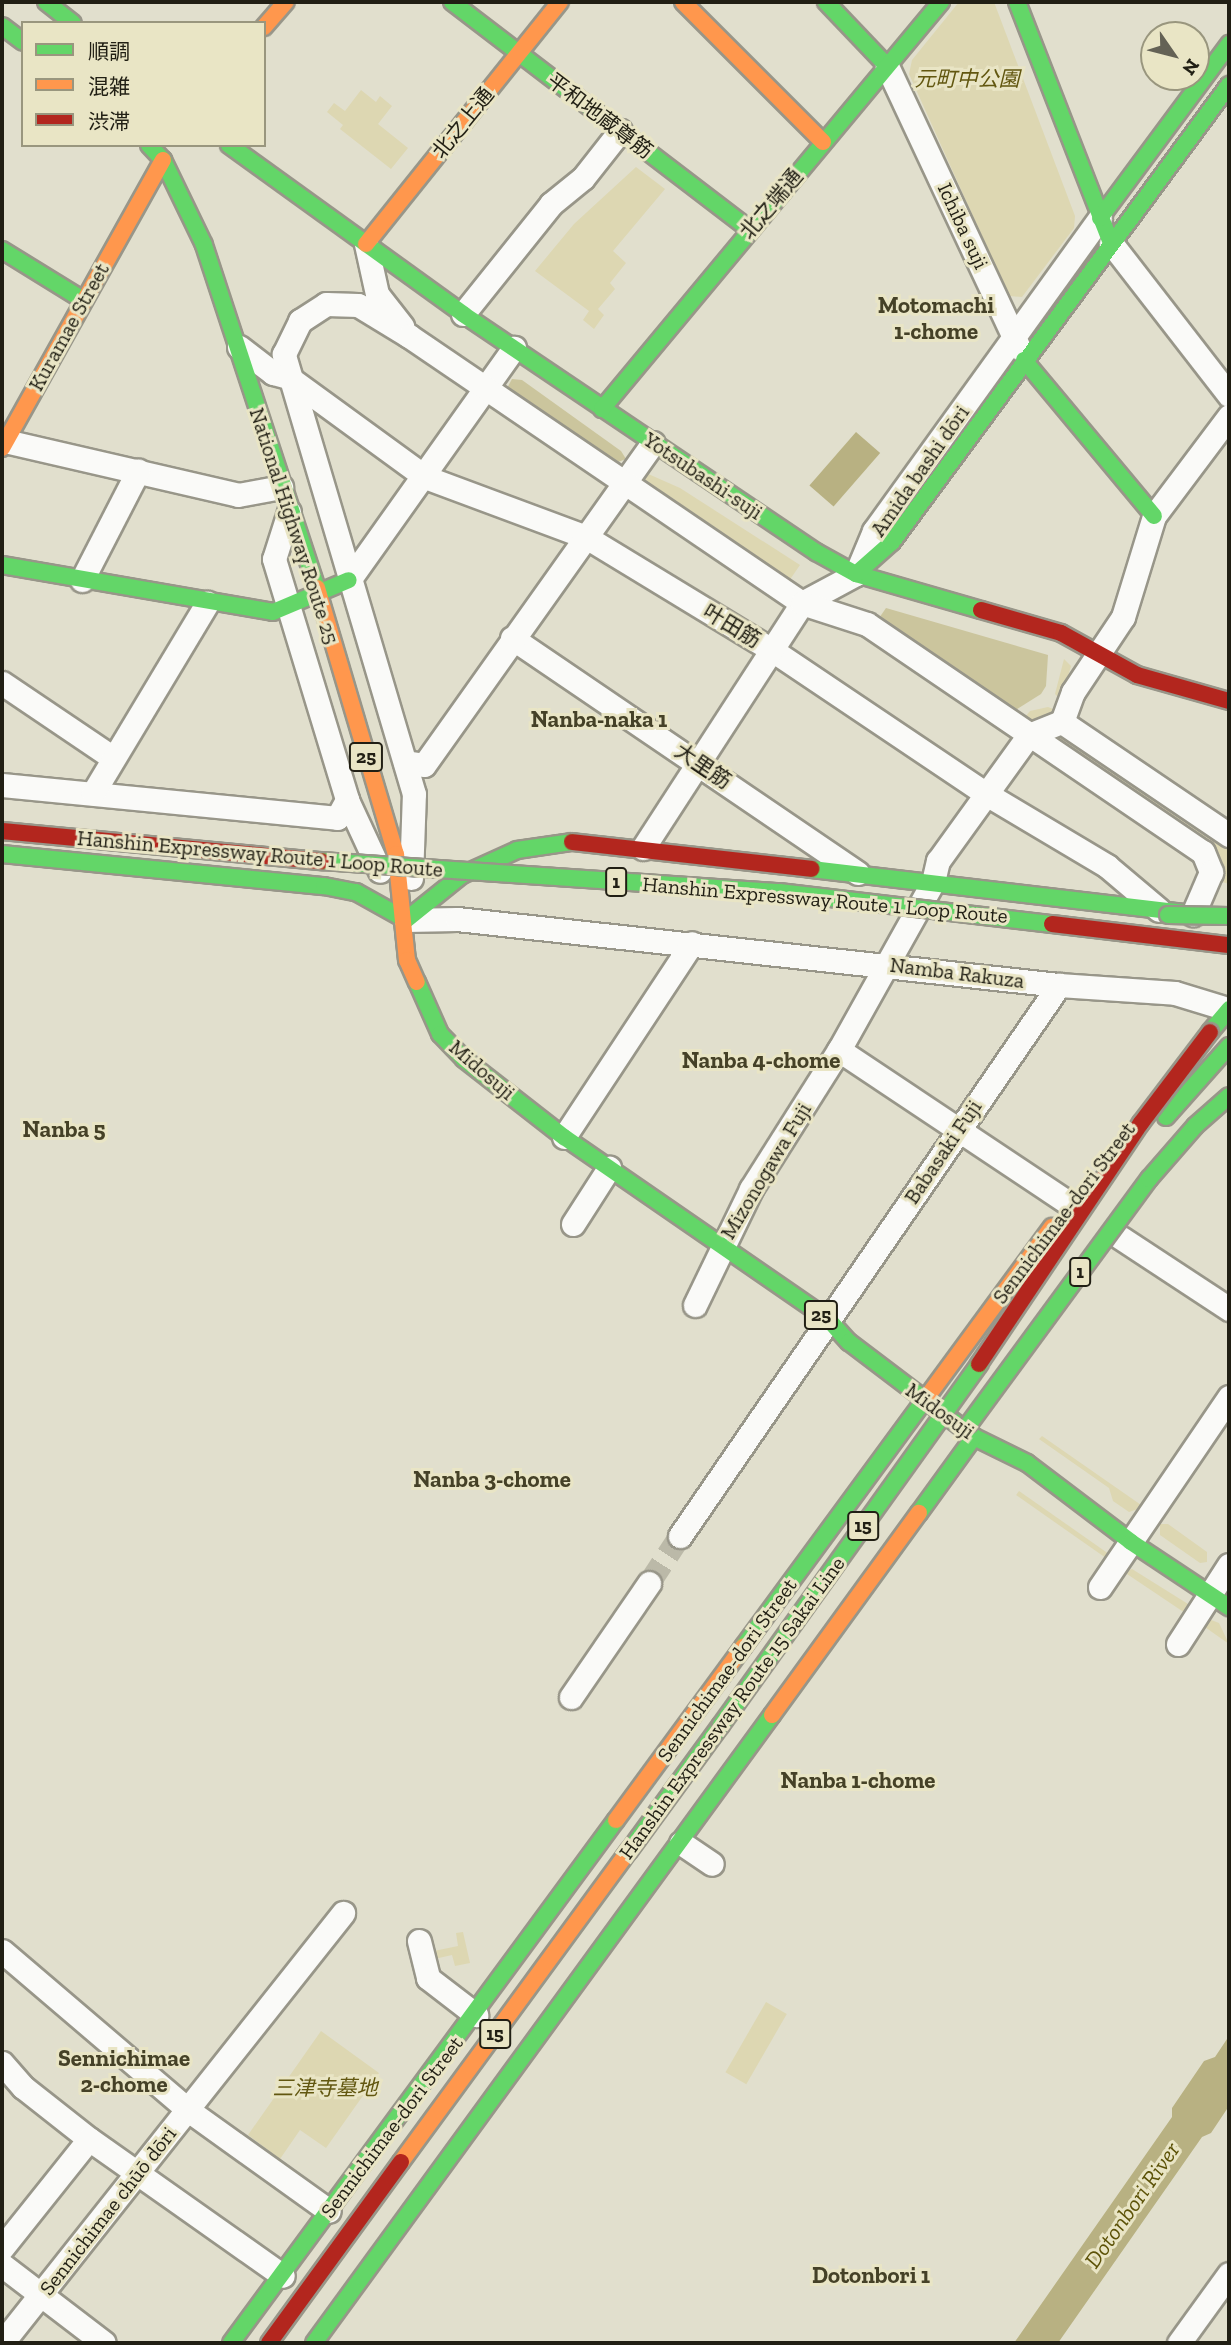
<!DOCTYPE html>
<html>
<head>
<meta charset="utf-8">
<style>
  body { margin:0 }
  #map { position:relative; width:1231px; height:2345px; overflow:hidden; background:#e1dfcd; font-family:"Zilla Slab","Noto Sans JP",serif }
  div>[style] { position:absolute }
  [style*='--x'] { left:calc(var(--x)*1px); top:calc(var(--y)*1px); width:calc(var(--w)*1px); rotate:calc(var(--a)*1deg) }
  .green>* { inset:0; background:#ddd7b2; transform-origin:0 0 }
  .forest>* { inset:0; background:#cbc59d }
  .water>* { inset:0; background:#b8b182; transform-origin:0 0 }
  .street-tunnel>* { height:23px; margin-top:-11.5px; transform-origin:0; background:repeating-linear-gradient(90deg,#bbb9a8 0 23px,transparent 0 34px) }
  .roads { filter:drop-shadow(2px 0 #989689) drop-shadow(-2px 0 #989689) drop-shadow(0 2px #989689) drop-shadow(0 -2px #989689) }
  .street>* { height:23px; margin:-11.5px; padding:0 11.5px; transform-origin:11.5px; border-radius:11.5px; background:#fafaf8 }
  .fast>* { height:16px; margin:-8px; padding:0 8px; transform-origin:8px; border-radius:8px; background:#63d668 }
  .slow>* { height:16px; margin:-8px; padding:0 8px; transform-origin:8px; border-radius:8px; background:#ff974d }
  .jam>* { height:16px; margin:-8px; padding:0 8px; transform-origin:8px; border-radius:8px; background:#b3261e }
  .bridges { filter:drop-shadow(2px 0 #989689) drop-shadow(-2px 0 #989689) drop-shadow(0 2px #989689) drop-shadow(0 -2px #989689) }
  .fast-bridge>* { height:16px; margin:-8px; padding:0 8px; transform-origin:8px; border-radius:8px; background:#63d668 }
  .jam-bridge>* { height:16px; margin:-8px; padding:0 8px; transform-origin:8px; border-radius:8px; background:#b3261e }
  span { translate:-50% -50%; white-space:nowrap; text-align:center; line-height:1.15; -webkit-text-stroke:6px #e9e5c5; paint-order:stroke }
  .shield-label span { padding:2px 5px; background:#e9e5c5; border:2px solid; border-radius:5px; -webkit-text-stroke-width:0 }
  .shield-label { font-size:19px; color:#211f14; font-weight:700 }
  .park-label { font-size:21px; color:#625710; font-style:italic }
  .street-label { font-size:21px; color:#211f14 }
  .neighbourhood-label { font-size:23px; color:#454127; font-weight:700 }
  .water-label { font-size:23px; color:#5c5207; font-style:italic }
  .frame { position:absolute; inset:0; border:4px solid #211f14; pointer-events:none }
  .legend { position:absolute; left:21px; top:21px; width:245px; height:126px; box-sizing:border-box; background:#e9e5c5; border:2px solid #99967e; margin:0; padding:9px 12px; list-style:none; font-size:21px; color:#211f14 }
  .legend li { display:flex; align-items:center; gap:14px; height:35px }
  .legend b { width:35px; border:2px solid #99967e }
  .north { position:absolute; left:1140px; top:21px; width:70px; height:70px; box-sizing:border-box; background:#e9e5c5; border:2px solid #99967e; border-radius:50%; rotate:125deg; font-size:19px; font-weight:700; line-height:28px; text-align:center; color:#211f14 }
  .north::after { content:''; display:block; margin:auto; width:24px; height:32px; background:#646255; clip-path:polygon(50% 0,100% 100%,50% 72%,0 100%) }
</style>
</head>
<body>
<div id="map">
  <div class="green">
    <div style="clip-path:polygon(959px 2px,994px 2px,1075px 216px,1074px 228px,1022px 297px,1009px 296px,909px 74px,912px 60px)"></div>
    <div style="clip-path:polygon(361px 90px,376px 102px,380px 96px,392px 106px,378px 124px,408px 148px,391px 169px,340px 129px,343px 125px,327px 112px,334px 103px,345px 111px)"></div>
    <div style="clip-path:polygon(636px 167px,665px 189px,613px 251px,626px 263px,610px 283px,615px 289px,598px 309px,604px 315px,594px 329px,583px 320px,589px 311px,535px 271px,574px 224px)"></div>
    <div style="clip-path:polygon(646px 473px,680px 488px,800px 565px,789px 581px,670px 503px,641px 479px)"></div>
    <div style="clip-path:polygon(1064px 659px,1071px 666px,1061px 700px,1055px 694px)"></div>
    <div style="clip-path:polygon(1048px 707px,1058px 711px,1032px 724px,1022px 721px,1030px 711px)"></div>
    <div style="clip-path:polygon(1058px 731px,1229px 846px,1229px 884px,1219px 881px,1221px 859px,1211px 849px,1054px 737px)"></div>
    <div style="clip-path:polygon(1042px 1436px,1144px 1507px,1129px 1512px,1113px 1501px,1109px 1488px,1039px 1439px)"></div>
    <div style="left:1019px;top:1491px;width:111px;height:5px;rotate:35deg"></div>
    <div style="clip-path:polygon(1160px 1524px,1168px 1524px,1207px 1552px,1207px 1562px,1200px 1563px,1160px 1535px)"></div>
    <div style="clip-path:polygon(1132px 1569px,1188px 1604px,1188px 1615px,1124px 1572px)"></div>
    <div style="clip-path:polygon(1206px 1618px,1219px 1623px,1229px 1644px,1202px 1625px)"></div>
    <div style="clip-path:polygon(463px 1932px,470px 1963px,455px 1966px,452px 1955px,430px 1960px,429px 1952px,458px 1946px,456px 1933px)"></div>
    <div style="left:766px;top:2002px;width:24px;height:81px;rotate:30deg"></div>
    <div style="clip-path:polygon(321px 2031px,379px 2073px,326px 2148px,300px 2130px,280px 2159px,248px 2135px)"></div>
  </div>
  <div class="forest">
    <div style="clip-path:polygon(512px 379px,522px 380px,621px 451px,626px 459px,618px 462px,582px 445px,506px 390px)"></div>
    <div style="clip-path:polygon(886px 608px,1048px 655px,1046px 686px,1041px 694px,1011px 713px,877px 621px)"></div>
  </div>
  <div class="water">
    <div style="left:856px;top:432px;width:32px;height:71px;rotate:41deg"></div>
    <div style="clip-path:polygon(1229px 2036px,1229px 2106px,1211px 2133px,1202px 2137px,1058px 2343px,1014px 2343px,1172px 2117px,1172px 2108px,1204px 2061px,1215px 2057px)"></div>
  </div>
  <div class="street-tunnel">
    <div style="--x:649;--y:1583;--w:56;--a:-56.6"></div>
  </div>
  <div class="roads">
    <div class="street">
      <div style="--x:887;--y:66;--w:311;--a:64.9"></div>
      <div style="--x:1111;--y:243;--w:192;--a:52.2"></div>
      <div style="--x:366;--y:244;--w:51;--a:77.6"></div>
      <div style="--x:377;--y:294;--w:41;--a:52"></div>
      <div style="--x:463;--y:314;--w:141;--a:-51.3"></div>
      <div style="--x:551;--y:204;--w:41;--a:-39.1"></div>
      <div style="--x:583;--y:178;--w:60;--a:-51.8"></div>
      <div style="--x:239;--y:347;--w:43;--a:37.4"></div>
      <div style="--x:273;--y:373;--w:16;--a:15"></div>
      <div style="--x:288;--y:377;--w:170;--a:36.1"></div>
      <div style="--x:425;--y:477;--w:172;--a:20.4"></div>
      <div style="--x:586;--y:537;--w:218;--a:31.3"></div>
      <div style="--x:772;--y:650;--w:260;--a:33.9"></div>
      <div style="--x:988;--y:795;--w:139;--a:30.8"></div>
      <div style="--x:1107;--y:866;--w:68;--a:40.2"></div>
      <div style="--x:5;--y:441;--w:239;--a:13"></div>
      <div style="--x:238;--y:495;--w:44;--a:-10.5"></div>
      <div style="--x:289;--y:512;--w:49;--a:107.7"></div>
      <div style="--x:274;--y:559;--w:252;--a:73.1"></div>
      <div style="--x:347;--y:800;--w:78;--a:65.1"></div>
      <div style="--x:82;--y:580;--w:123;--a:-62.8"></div>
      <div style="--x:349;--y:580;--w:285;--a:-54.6"></div>
      <div style="--x:512;--y:638;--w:418;--a:34.2"></div>
      <div style="--x:2;--y:683;--w:134;--a:34"></div>
      <div style="--x:1062;--y:722;--w:202;--a:34.1"></div>
      <div style="--x:405;--y:762;--w:19;--a:9"></div>
      <div style="--x:424;--y:765;--w:395;--a:-54.6"></div>
      <div style="--x:2;--y:785;--w:337;--a:5.6"></div>
      <div style="--x:337;--y:818;--w:21;--a:-61"></div>
      <div style="--x:93;--y:793;--w:222;--a:-59"></div>
      <div style="--x:643;--y:848;--w:292;--a:-57"></div>
      <div style="--x:802;--y:603;--w:61;--a:-28.2"></div>
      <div style="--x:856;--y:574;--w:47;--a:-67.3"></div>
      <div style="--x:874;--y:531;--w:386;--a:-54.2"></div>
      <div style="--x:411;--y:878;--w:84;--a:-88"></div>
      <div style="--x:414;--y:794;--w:459;--a:-106.5"></div>
      <div style="--x:284;--y:354;--w:37;--a:-64"></div>
      <div style="--x:300;--y:321;--w:31;--a:-33"></div>
      <div style="--x:326;--y:304;--w:32;--a:2"></div>
      <div style="--x:358;--y:305;--w:60;--a:31.3"></div>
      <div style="--x:409;--y:336;--w:475;--a:34.2"></div>
      <div style="--x:802;--y:603;--w:68;--a:17.9"></div>
      <div style="--x:867;--y:624;--w:406;--a:34.2"></div>
      <div style="--x:1203;--y:852;--w:22;--a:68"></div>
      <div style="--x:1211;--y:872;--w:46;--a:113.2"></div>
      <div style="--x:406;--y:920;--w:51;--a:-1.1"></div>
      <div style="--x:457;--y:919;--w:606;--a:6.26"></div>
      <div style="--x:1059;--y:985;--w:116;--a:3.9"></div>
      <div style="--x:1175;--y:993;--w:48;--a:16.9"></div>
      <div style="--x:839;--y:1050;--w:278;--a:33.7"></div>
      <div style="--x:564;--y:1137;--w:232;--a:-56.6"></div>
      <div style="--x:573;--y:1224;--w:67;--a:-57.3"></div>
      <div style="--x:1121;--y:1238;--w:129;--a:33.3"></div>
      <div style="--x:695;--y:1305;--w:129;--a:-64.2"></div>
      <div style="--x:751;--y:1189;--w:165;--a:-57.7"></div>
      <div style="--x:839;--y:1050;--w:193;--a:-60.8"></div>
      <div style="--x:933;--y:882;--w:22;--a:-77"></div>
      <div style="--x:938;--y:861;--w:155;--a:-54.2"></div>
      <div style="--x:1029;--y:735;--w:35;--a:-22"></div>
      <div style="--x:1062;--y:722;--w:32;--a:-70"></div>
      <div style="--x:1073;--y:692;--w:90;--a:-56.3"></div>
      <div style="--x:1123;--y:617;--w:106;--a:-72.9"></div>
      <div style="--x:1154;--y:516;--w:125;--a:-53.1"></div>
      <div style="--x:680;--y:1536;--w:669;--a:-55.48"></div>
      <div style="--x:1100;--y:1587;--w:230;--a:-55.8"></div>
      <div style="--x:1178;--y:1644;--w:94;--a:-57.2"></div>
      <div style="--x:571;--y:1697;--w:138;--a:-55.6"></div>
      <div style="--x:681;--y:1843;--w:37;--a:34"></div>
      <div style="--x:419;--y:1941;--w:38;--a:76"></div>
      <div style="--x:428;--y:1978;--w:61;--a:37.6"></div>
      <div style="--x:2;--y:1951;--w:245;--a:40.5"></div>
      <div style="--x:188;--y:2110;--w:173;--a:35.6"></div>
      <div style="--x:2;--y:2063;--w:32;--a:49"></div>
      <div style="--x:23;--y:2087;--w:84;--a:38.2"></div>
      <div style="--x:89;--y:2139;--w:237;--a:35.2"></div>
      <div style="--x:2;--y:2248;--w:139;--a:-51.4"></div>
      <div style="--x:2;--y:2265;--w:128;--a:37.4"></div>
      <div style="--x:2;--y:2343;--w:549;--a:-51.58"></div>
      <div style="--x:1179;--y:2343;--w:85;--a:-54.1"></div>
    </div>
    <div class="fast">
      <div style="--x:46;--y:2;--w:34;--a:38"></div>
      <div style="--x:452;--y:2;--w:374;--a:37.4"></div>
      <div style="--x:826;--y:2;--w:88;--a:46.4"></div>
      <div style="--x:1017;--y:2;--w:259;--a:68.7"></div>
      <div style="--x:2;--y:26;--w:26;--a:37"></div>
      <div style="--x:149;--y:145;--w:21;--a:47"></div>
      <div style="--x:163;--y:160;--w:94;--a:64.2"></div>
      <div style="--x:204;--y:245;--w:361;--a:71.8"></div>
      <div style="--x:229;--y:145;--w:289;--a:35.8"></div>
      <div style="--x:463;--y:314;--w:426;--a:34"></div>
      <div style="--x:816;--y:552;--w:46;--a:28.8"></div>
      <div style="--x:856;--y:574;--w:130;--a:16.1"></div>
      <div style="--x:1100;--y:218;--w:217;--a:-53.4"></div>
      <div style="--x:2;--y:250;--w:95;--a:31.7"></div>
      <div style="--x:1024;--y:360;--w:203;--a:50.2"></div>
      <div style="--x:602;--y:409;--w:530;--a:-50.21"></div>
      <div style="--x:2;--y:565;--w:275;--a:9.8"></div>
      <div style="--x:273;--y:612;--w:82;--a:-22.8"></div>
      <div style="--x:856;--y:574;--w:48;--a:-41.6"></div>
      <div style="--x:892;--y:542;--w:568;--a:-53.59"></div>
      <div style="--x:2;--y:854;--w:324;--a:5.7"></div>
      <div style="--x:324;--y:886;--w:33;--a:11"></div>
      <div style="--x:356;--y:892;--w:57;--a:29.2"></div>
      <div style="--x:406;--y:920;--w:72;--a:-38.8"></div>
      <div style="--x:462;--y:875;--w:60;--a:-24.4"></div>
      <div style="--x:517;--y:850;--w:56;--a:-8.3"></div>
      <div style="--x:811;--y:869;--w:385;--a:6.7"></div>
      <div style="--x:417;--y:982;--w:57;--a:66.1"></div>
      <div style="--x:440;--y:1034;--w:35;--a:46"></div>
      <div style="--x:464;--y:1059;--w:127;--a:38"></div>
      <div style="--x:564;--y:1137;--w:321;--a:34.6"></div>
      <div style="--x:828;--y:1319;--w:31;--a:48"></div>
      <div style="--x:849;--y:1342;--w:157;--a:37.2"></div>
      <div style="--x:974;--y:1437;--w:59;--a:26.1"></div>
      <div style="--x:1027;--y:1463;--w:131;--a:37.2"></div>
      <div style="--x:1131;--y:1542;--w:118;--a:33.6"></div>
      <div style="--x:1210;--y:1032;--w:30;--a:-50"></div>
      <div style="--x:1166;--y:1117;--w:95;--a:-48.4"></div>
      <div style="--x:919;--y:1513;--w:94;--a:-54.1"></div>
      <div style="--x:743;--y:1647;--w:305;--a:-53.7"></div>
      <div style="--x:629;--y:1851;--w:156;--a:-53.9"></div>
      <div style="--x:231;--y:2343;--w:649;--a:-53.64"></div>
      <div style="--x:314;--y:2343;--w:777;--a:-53.9"></div>
    </div>
    <div class="slow">
      <div style="--x:683;--y:2;--w:198;--a:45"></div>
      <div style="--x:264;--y:27;--w:33;--a:-49"></div>
      <div style="--x:366;--y:244;--w:310;--a:-51.3"></div>
      <div style="--x:2;--y:448;--w:330;--a:-60.8"></div>
      <div style="--x:317;--y:588;--w:277;--a:73.5"></div>
      <div style="--x:396;--y:854;--w:107;--a:84.1"></div>
      <div style="--x:407;--y:960;--w:24;--a:66"></div>
      <div style="--x:924;--y:1401;--w:216;--a:-53.7"></div>
      <div style="--x:772;--y:1715;--w:250;--a:-54"></div>
      <div style="--x:616;--y:1820;--w:215;--a:-53.7"></div>
      <div style="--x:401;--y:2162;--w:386;--a:-53.8"></div>
    </div>
    <div class="jam">
      <div style="--x:981;--y:610;--w:83;--a:16"></div>
      <div style="--x:1061;--y:633;--w:87;--a:28.9"></div>
      <div style="--x:1137;--y:675;--w:96;--a:15.8"></div>
      <div style="--x:572;--y:842;--w:241;--a:6.4"></div>
      <div style="--x:269;--y:2343;--w:224;--a:-53.9"></div>
    </div>
  </div>
  <div class="bridges">
    <div class="fast-bridge">
      <div style="--x:322;--y:861;--w:458;--a:3.9"></div>
      <div style="--x:779;--y:892;--w:275;--a:6.7"></div>
      <div style="--x:1168;--y:915;--w:61;--a:0.9"></div>
      <div style="--x:969;--y:1424;--w:304;--a:-53.7"></div>
      <div style="--x:1149;--y:1179;--w:70;--a:-49"></div>
      <div style="--x:1195;--y:1126;--w:45;--a:-41.4"></div>
      <div style="--x:721;--y:1725;--w:444;--a:-54.4"></div>
    </div>
    <div class="jam-bridge">
      <div style="--x:2;--y:831;--w:321;--a:5.4"></div>
      <div style="--x:1052;--y:924;--w:178;--a:6.8"></div>
      <div style="--x:979;--y:1364;--w:290;--a:-56.1"></div>
      <div style="--x:1141;--y:1123;--w:114;--a:-52.8"></div>
    </div>
  </div>
  <div class="shield-label">
    <span style="left:366px;top:757px">25</span>
    <span style="left:616px;top:882px">1</span>
    <span style="left:1080px;top:1272px">1</span>
    <span style="left:821px;top:1315px">25</span>
    <span style="left:863px;top:1526px">15</span>
    <span style="left:495px;top:2034px">15</span>
  </div>
  <div class="park-label">
    <span style="left:967px;top:79px">元町中公園</span>
    <span style="left:325px;top:2088px">三津寺墓地</span>
  </div>
  <div class="street-label">
    <span style="left:600px;top:116px;rotate:37deg">平和地蔵尊筋</span>
    <span style="left:463px;top:123px;rotate:-51deg">北之上通</span>
    <span style="left:771px;top:204px;rotate:-50deg">北之端通</span>
    <span style="left:963px;top:226px;rotate:65deg">Ichiba suji</span>
    <span style="left:69px;top:327px;rotate:-61deg">Kuramae Street</span>
    <span style="left:920px;top:471px;rotate:-55deg">Amida bashi dōri</span>
    <span style="left:703px;top:476px;rotate:34deg">Yotsubashi-suji</span>
    <span style="left:294px;top:526px;rotate:72deg">National Highway Route 25</span>
    <span style="left:732px;top:626px;rotate:31deg">叶田筋</span>
    <span style="left:703px;top:766px;rotate:34deg">大里筋</span>
    <span style="left:260px;top:854px;rotate:5deg">Hanshin Expressway Route 1 Loop Route</span>
    <span style="left:825px;top:900px;rotate:5deg">Hanshin Expressway Route 1 Loop Route</span>
    <span style="left:957px;top:973px;rotate:7deg">Namba Rakuza</span>
    <span style="left:482px;top:1070px;rotate:41deg">Midosuji</span>
    <span style="left:943px;top:1152px;rotate:-56deg">Babasaki Fuji</span>
    <span style="left:766px;top:1171px;rotate:-59deg">Mizonogawa Fuji</span>
    <span style="left:1064px;top:1213px;rotate:-53deg">Sennichimae-dori Street</span>
    <span style="left:940px;top:1411px;rotate:36deg">Midosuji</span>
    <span style="left:727px;top:1670px;rotate:-54deg">Sennichimae-dori Street</span>
    <span style="left:732px;top:1708px;rotate:-54deg">Hanshin Expressway Route 15 Sakai Line</span>
    <span style="left:392px;top:2127px;rotate:-53deg">Sennichimae-dori Street</span>
    <span style="left:108px;top:2211px;rotate:-52deg">Sennichimae chūō dōri</span>
  </div>
  <div class="neighbourhood-label">
    <span style="left:936px;top:318px">Motomachi<br>1-chome</span>
    <span style="left:599px;top:719px">Nanba-naka 1</span>
    <span style="left:761px;top:1060px">Nanba 4-chome</span>
    <span style="left:64px;top:1129px">Nanba 5</span>
    <span style="left:492px;top:1479px">Nanba 3-chome</span>
    <span style="left:858px;top:1780px">Nanba 1-chome</span>
    <span style="left:124px;top:2071px">Sennichimae<br>2-chome</span>
    <span style="left:871px;top:2275px">Dotonbori 1</span>
  </div>
  <div class="water-label">
    <span style="left:1132px;top:2205px;rotate:-55deg">Dotonbori River</span>
  </div>
  <div class="frame"></div>
  <ul class="legend">
  <li><b style="height:9px;background:#63d668"></b>順調</li>
  <li><b style="height:9px;background:#ff974d"></b>混雑</li>
  <li><b style="height:9px;background:#b3261e"></b>渋滞</li>
  </ul>
  <div class="north">N</div>
</div>
</body>
</html>
